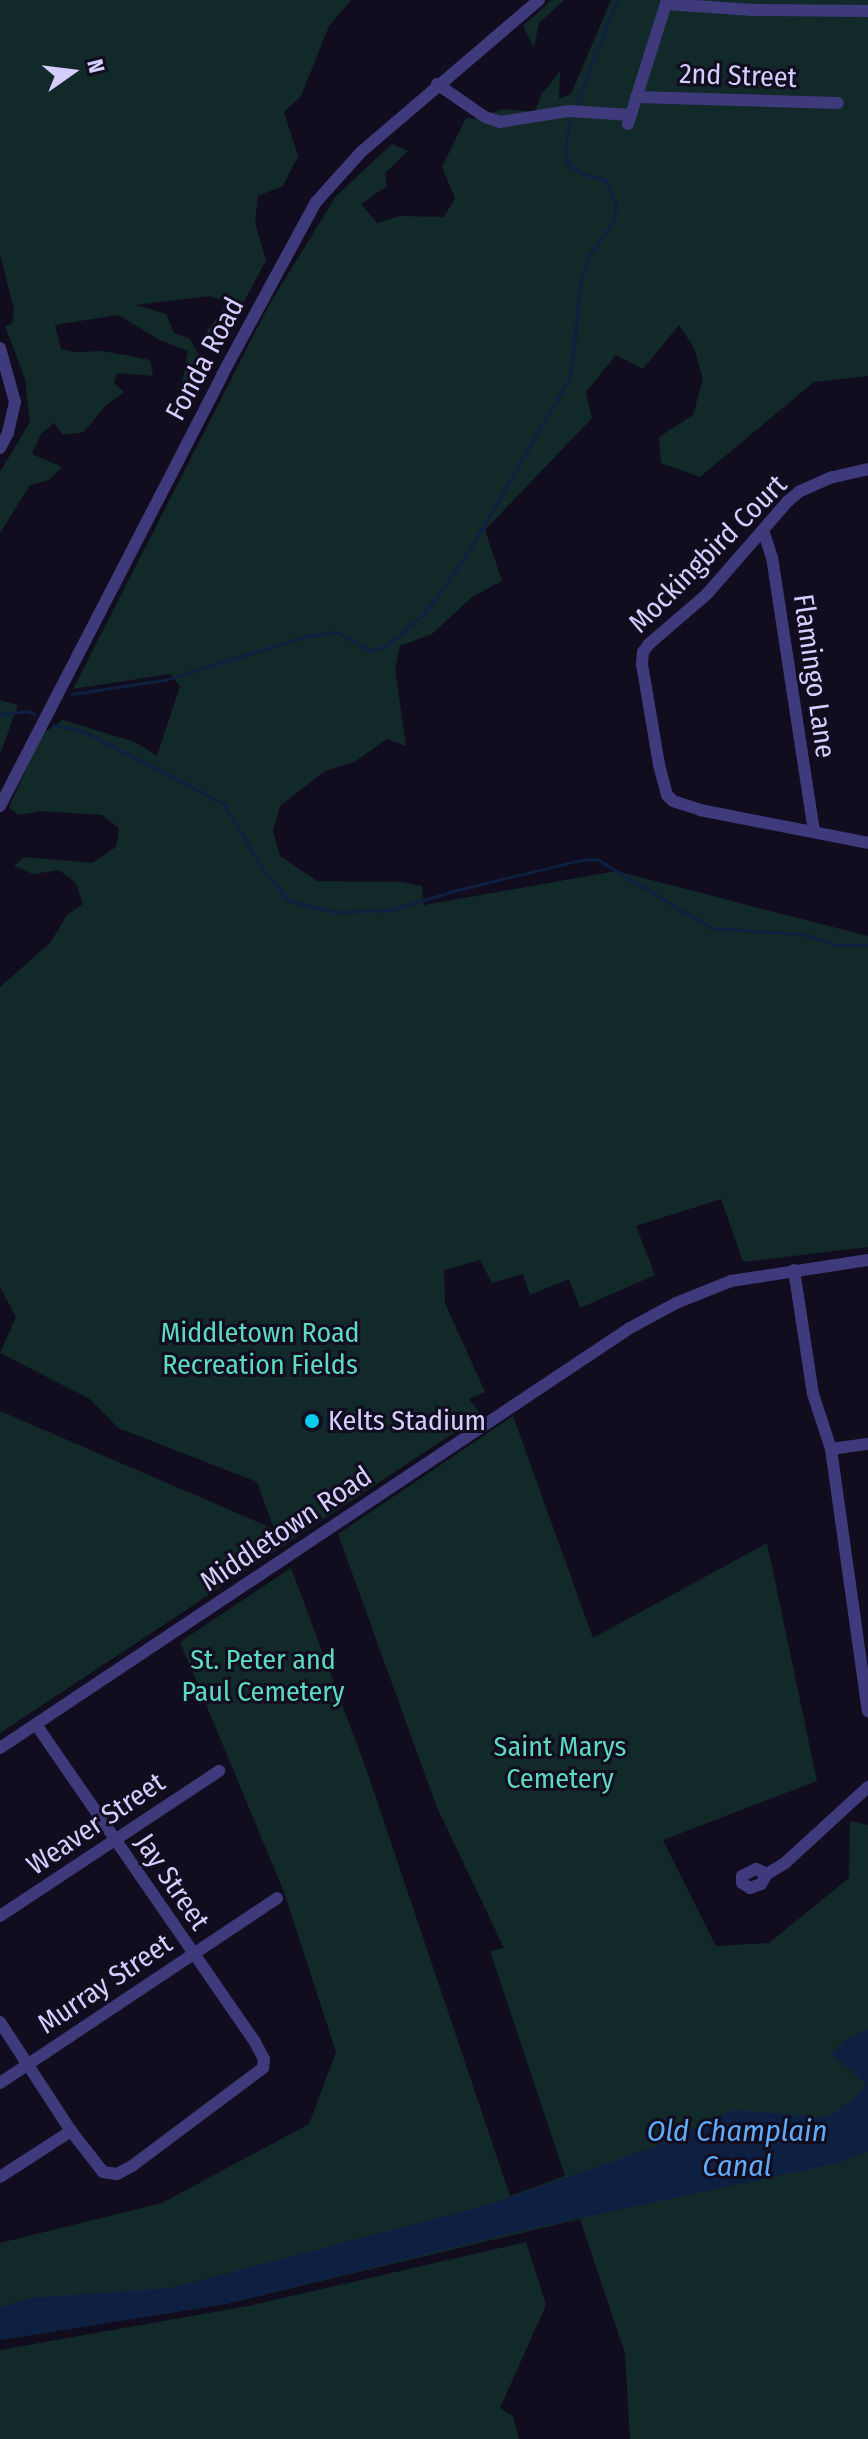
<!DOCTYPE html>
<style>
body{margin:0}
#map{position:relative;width:868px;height:2439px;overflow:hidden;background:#110d1f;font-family:"Fira Sans Condensed",sans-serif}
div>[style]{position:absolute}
.green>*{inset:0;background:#112929}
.water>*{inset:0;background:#0e2042}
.stream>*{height:3px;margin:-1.5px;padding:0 1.5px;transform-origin:1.5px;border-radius:1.5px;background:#0e2042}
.minor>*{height:12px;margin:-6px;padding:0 6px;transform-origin:6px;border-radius:6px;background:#3f3a7c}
.dots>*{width:22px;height:22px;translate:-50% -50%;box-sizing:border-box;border:4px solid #110d1f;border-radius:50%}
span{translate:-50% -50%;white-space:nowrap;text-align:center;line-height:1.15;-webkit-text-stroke:6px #110d1f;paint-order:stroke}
.street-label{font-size:28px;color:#d5cdfd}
.park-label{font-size:28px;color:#5dd9c0}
.poi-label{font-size:28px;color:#d5cdfd}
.left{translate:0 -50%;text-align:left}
.water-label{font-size:30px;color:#60abf9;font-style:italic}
.north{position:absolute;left:32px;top:32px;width:80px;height:80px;-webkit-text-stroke:6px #110d1f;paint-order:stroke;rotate:76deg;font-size:22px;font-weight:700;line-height:32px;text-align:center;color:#d5cdfd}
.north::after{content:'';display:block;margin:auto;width:28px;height:36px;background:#d5cdfd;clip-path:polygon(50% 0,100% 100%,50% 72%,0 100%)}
</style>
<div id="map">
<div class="green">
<div style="clip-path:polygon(0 0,351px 0,329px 26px,301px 96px,284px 112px,298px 156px,283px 186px,258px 196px,255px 223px,266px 260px,215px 356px,199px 343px,227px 303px,210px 296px,136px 305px,166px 314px,174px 333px,190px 339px,207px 371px,197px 394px,187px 394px,181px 387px,188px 351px,160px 340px,118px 315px,55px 325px,61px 349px,74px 352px,104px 351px,150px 360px,153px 376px,117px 373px,114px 383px,124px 392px,105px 406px,84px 432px,63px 435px,54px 423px,41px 434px,32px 454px,62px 467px,49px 480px,30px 485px,0 533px,0 472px,30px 422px,25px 379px,5px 326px,12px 324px,14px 309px,0 255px)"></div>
<div style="clip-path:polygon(552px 0,564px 0,539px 23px,534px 48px,523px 26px)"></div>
<div style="clip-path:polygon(611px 0,868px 0,868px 376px,814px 382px,700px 477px,661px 463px,659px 437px,693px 415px,703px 379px,694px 348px,679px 325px,643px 369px,616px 355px,586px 392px,592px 418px,485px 530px,502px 581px,472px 597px,432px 634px,400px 646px,395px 669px,406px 746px,387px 739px,354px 762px,325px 771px,280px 806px,273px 831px,280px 856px,317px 881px,402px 882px,422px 886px,424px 905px,616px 871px,868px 936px,868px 1247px,743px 1262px,721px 1199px,636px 1226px,655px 1275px,580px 1308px,569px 1279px,530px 1295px,523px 1274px,492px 1283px,480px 1260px,444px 1270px,445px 1303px,485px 1392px,469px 1399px,481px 1415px,0 1733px,0 1411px,274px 1529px,257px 1482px,118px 1428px,90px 1399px,0 1353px,16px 1317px,0 1287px,0 987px,50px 943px,67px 915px,83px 904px,76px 883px,59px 870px,33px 874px,14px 866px,24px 857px,92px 863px,116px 847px,119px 828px,102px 815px,41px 811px,18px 815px,9px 807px,42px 734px,63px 720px,135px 742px,157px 756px,180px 686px,170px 674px,73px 689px,269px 305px,336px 196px,392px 144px,408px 151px,385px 173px,387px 186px,361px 204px,377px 223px,400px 216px,444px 217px,455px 198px,442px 167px,466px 118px,479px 119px,501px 109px,535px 112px,541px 95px,560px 71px,559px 99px,571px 94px)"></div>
<div style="clip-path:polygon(0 700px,18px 705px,0 754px)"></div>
<div style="clip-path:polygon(513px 1416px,593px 1638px,767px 1543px,817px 1781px,663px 1840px,716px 1946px,769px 1943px,849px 1878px,850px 1821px,868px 1825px,868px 2439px,630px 2439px,625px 2353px,580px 2219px,226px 2304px,0 2340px,0 2243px,162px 2203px,309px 2124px,336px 2052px,284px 1892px,180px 1642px,291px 1568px,368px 1774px,510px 2196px,565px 2176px,490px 1951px,504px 1948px,436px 1805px,338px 1534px)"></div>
<div style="clip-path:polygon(526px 2242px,546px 2305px,500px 2408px,513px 2416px,519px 2439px,0 2439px,0 2350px,248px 2306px)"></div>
</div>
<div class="water">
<div style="clip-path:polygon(868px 2029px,868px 2151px,835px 2164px,515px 2232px,226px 2304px,0 2340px,0 2308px,29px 2298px,171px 2288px,491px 2204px,654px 2147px,733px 2110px,826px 2117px,853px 2100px,867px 2084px,831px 2054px,847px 2039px)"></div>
</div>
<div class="stream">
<div style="left:576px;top:105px;width:113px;rotate:-68.7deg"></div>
<div style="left:72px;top:694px;width:93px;rotate:-8.7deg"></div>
<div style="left:164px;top:680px;width:150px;rotate:-17.1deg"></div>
<div style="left:307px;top:636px;width:29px;rotate:-8deg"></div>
<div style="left:336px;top:632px;width:41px;rotate:27.8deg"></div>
<div style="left:372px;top:651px;width:16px;rotate:-22deg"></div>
<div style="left:387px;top:645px;width:48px;rotate:-40deg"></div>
<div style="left:424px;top:614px;width:68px;rotate:-54deg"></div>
<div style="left:464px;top:559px;width:211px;rotate:-59.8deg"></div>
<div style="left:570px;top:377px;width:97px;rotate:-83.5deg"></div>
<div style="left:581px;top:281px;width:28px;rotate:-72deg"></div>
<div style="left:590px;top:254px;width:42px;rotate:-54.8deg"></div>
<div style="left:614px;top:220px;width:17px;rotate:-83deg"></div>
<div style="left:616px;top:203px;width:25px;rotate:-116deg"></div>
<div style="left:605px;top:180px;width:25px;rotate:-164deg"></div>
<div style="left:581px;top:173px;width:15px;rotate:-143deg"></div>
<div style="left:569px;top:164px;width:16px;rotate:-105deg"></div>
<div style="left:565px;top:149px;width:28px;rotate:-80deg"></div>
<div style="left:0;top:714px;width:27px;rotate:-6deg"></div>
<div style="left:27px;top:711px;width:8px;rotate:23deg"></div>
<div style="left:53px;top:725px;width:31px;rotate:11deg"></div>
<div style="left:83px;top:731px;width:159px;rotate:27.4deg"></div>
<div style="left:224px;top:804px;width:80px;rotate:59.3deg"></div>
<div style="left:265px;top:873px;width:37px;rotate:49deg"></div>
<div style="left:289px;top:901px;width:48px;rotate:13.2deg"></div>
<div style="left:336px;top:912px;width:55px;rotate:-2.1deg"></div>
<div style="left:391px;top:910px;width:69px;rotate:-16.9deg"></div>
<div style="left:457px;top:890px;width:128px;rotate:-13.6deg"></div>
<div style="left:581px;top:860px;width:16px;rotate:-4deg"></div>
<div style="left:597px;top:859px;width:133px;rotate:31.2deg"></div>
<div style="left:711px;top:928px;width:91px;rotate:3.8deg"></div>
<div style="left:802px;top:934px;width:37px;rotate:17deg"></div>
<div style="left:837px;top:945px;width:31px"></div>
</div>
<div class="minor">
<div style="left:666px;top:4px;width:87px;rotate:3.9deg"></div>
<div style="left:753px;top:10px;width:115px;rotate:0.5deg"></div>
<div style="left:437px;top:84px;width:58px;rotate:34.5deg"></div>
<div style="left:485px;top:117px;width:16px;rotate:18deg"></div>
<div style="left:500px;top:122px;width:70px;rotate:-9.1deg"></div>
<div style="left:569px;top:111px;width:62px;rotate:3.7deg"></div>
<div style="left:636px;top:97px;width:202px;rotate:1.7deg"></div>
<div style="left:628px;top:124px;width:130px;rotate:-72.5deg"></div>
<div style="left:0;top:348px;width:56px;rotate:74.5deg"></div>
<div style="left:15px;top:402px;width:32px;rotate:103deg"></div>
<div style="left:8px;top:433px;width:17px;rotate:118deg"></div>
<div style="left:868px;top:469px;width:37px;rotate:167deg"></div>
<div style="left:832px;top:477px;width:35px;rotate:156deg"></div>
<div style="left:800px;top:491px;width:16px;rotate:140deg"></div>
<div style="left:788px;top:501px;width:123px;rotate:131.1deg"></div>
<div style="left:707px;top:594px;width:77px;rotate:139.2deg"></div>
<div style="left:649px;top:644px;width:10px;rotate:127deg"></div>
<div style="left:643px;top:652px;width:12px;rotate:95deg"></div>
<div style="left:642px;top:664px;width:102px;rotate:80.4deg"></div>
<div style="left:659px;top:765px;width:31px;rotate:75deg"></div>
<div style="left:667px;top:795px;width:8px;rotate:45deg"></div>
<div style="left:673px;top:801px;width:28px;rotate:18deg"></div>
<div style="left:700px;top:810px;width:171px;rotate:11.1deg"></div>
<div style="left:763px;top:530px;width:28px;rotate:72deg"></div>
<div style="left:772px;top:557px;width:277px;rotate:81.3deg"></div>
<div style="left:0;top:806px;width:485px;rotate:-62.7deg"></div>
<div style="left:222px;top:375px;width:197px;rotate:-61.5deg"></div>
<div style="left:316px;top:202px;width:67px;rotate:-48deg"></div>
<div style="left:361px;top:152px;width:234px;rotate:-40.5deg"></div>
<div style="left:794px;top:1270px;width:125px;rotate:81.3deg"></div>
<div style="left:813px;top:1394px;width:58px;rotate:71.9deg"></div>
<div style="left:831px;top:1449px;width:265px;rotate:82deg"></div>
<div style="left:831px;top:1449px;width:37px;rotate:-8deg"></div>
<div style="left:0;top:1748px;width:757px;rotate:-33.69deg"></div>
<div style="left:630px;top:1328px;width:52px;rotate:-28.5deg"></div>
<div style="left:676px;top:1303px;width:59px;rotate:-21.8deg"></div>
<div style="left:731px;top:1281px;width:139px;rotate:-8.7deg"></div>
<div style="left:756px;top:1869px;width:12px;rotate:24deg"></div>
<div style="left:767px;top:1874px;width:12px;rotate:121deg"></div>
<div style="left:761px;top:1884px;width:12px;rotate:160deg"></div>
<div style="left:750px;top:1888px;width:9px;rotate:-148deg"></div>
<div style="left:742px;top:1883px;width:7px;rotate:-90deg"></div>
<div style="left:742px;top:1876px;width:16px;rotate:-27deg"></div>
<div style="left:767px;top:1874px;width:21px;rotate:-31deg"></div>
<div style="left:785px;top:1863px;width:113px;rotate:-42.5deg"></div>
<div style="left:0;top:1916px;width:263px;rotate:-33.5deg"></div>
<div style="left:0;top:2022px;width:130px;rotate:56.9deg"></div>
<div style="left:71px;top:2131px;width:52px;rotate:52deg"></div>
<div style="left:103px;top:2172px;width:14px;rotate:8deg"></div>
<div style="left:117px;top:2174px;width:17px;rotate:-28deg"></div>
<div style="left:132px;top:2166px;width:164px;rotate:-36.8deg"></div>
<div style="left:263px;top:2068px;width:9px;rotate:-84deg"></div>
<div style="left:264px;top:2059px;width:19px;rotate:-118deg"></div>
<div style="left:255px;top:2042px;width:385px;rotate:-124.6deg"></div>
<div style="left:0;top:2083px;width:333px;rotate:-33.7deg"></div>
<div style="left:0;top:2177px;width:85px;rotate:-32.9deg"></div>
</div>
<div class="dots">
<div style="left:312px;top:1421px;background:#09cced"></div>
</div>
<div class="street-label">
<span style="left:738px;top:76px;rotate:2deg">2nd Street</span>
<span style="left:205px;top:359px;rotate:-62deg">Fonda Road</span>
<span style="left:708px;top:554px;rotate:-45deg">Mockingbird Court</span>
<span style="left:814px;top:676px;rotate:82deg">Flamingo Lane</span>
<span style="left:286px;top:1529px;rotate:-34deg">Middletown Road</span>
<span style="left:96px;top:1824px;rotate:-34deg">Weaver Street</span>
<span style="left:172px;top:1882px;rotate:56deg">Jay Street</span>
<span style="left:105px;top:1984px;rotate:-34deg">Murray Street</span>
</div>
<div class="park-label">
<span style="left:260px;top:1349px">Middletown Road<br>Recreation Fields</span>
<span style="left:263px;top:1676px">St. Peter and<br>Paul Cemetery</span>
<span style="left:560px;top:1763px">Saint Marys<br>Cemetery</span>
</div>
<div class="poi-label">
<span class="left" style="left:328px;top:1421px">Kelts Stadium</span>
</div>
<div class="water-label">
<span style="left:737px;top:2148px">Old Champlain<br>Canal</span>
</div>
<div class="north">N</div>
</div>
